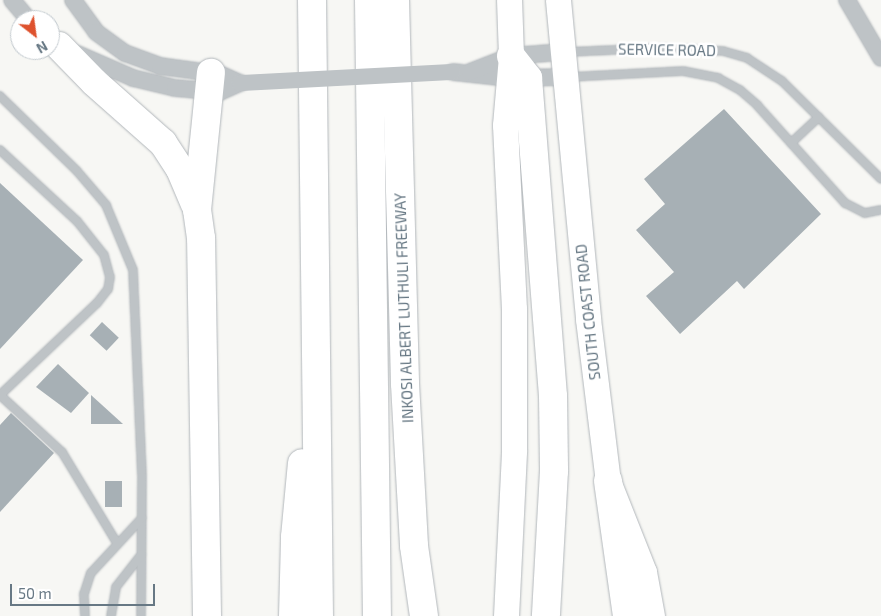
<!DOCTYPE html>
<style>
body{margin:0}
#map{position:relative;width:881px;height:616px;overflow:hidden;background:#f7f7f4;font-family:"Exo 2",sans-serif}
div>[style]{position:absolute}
.building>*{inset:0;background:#a7b0b5;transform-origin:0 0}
.roads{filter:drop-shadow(0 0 1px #b2b7bb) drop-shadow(0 0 1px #b2b7bb)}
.service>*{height:8px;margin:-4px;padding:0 4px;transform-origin:4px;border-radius:4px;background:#bec3c6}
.minor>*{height:16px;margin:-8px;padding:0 8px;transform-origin:8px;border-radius:8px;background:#bec3c6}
.primary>*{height:25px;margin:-12.5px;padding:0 12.5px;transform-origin:12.5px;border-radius:12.5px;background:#fff}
.motorway>*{height:28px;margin:-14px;padding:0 14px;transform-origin:14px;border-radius:14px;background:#fff}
.minor-bridge>*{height:16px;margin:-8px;padding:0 8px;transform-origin:8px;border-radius:8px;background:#bec3c6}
span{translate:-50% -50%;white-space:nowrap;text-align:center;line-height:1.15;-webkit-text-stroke:5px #fff;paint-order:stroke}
.street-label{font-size:15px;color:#677884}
.north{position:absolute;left:10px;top:10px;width:50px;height:50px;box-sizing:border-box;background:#fff;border:1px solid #c2c9ce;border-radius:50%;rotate:150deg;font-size:14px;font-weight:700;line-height:20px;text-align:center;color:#677884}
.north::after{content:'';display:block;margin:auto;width:18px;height:22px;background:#de522e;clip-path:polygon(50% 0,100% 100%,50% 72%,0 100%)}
.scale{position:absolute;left:10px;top:584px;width:145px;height:22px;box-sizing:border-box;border:2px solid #677884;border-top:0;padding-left:6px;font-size:15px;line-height:18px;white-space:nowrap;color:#677884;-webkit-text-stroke:4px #fff;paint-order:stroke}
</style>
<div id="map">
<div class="building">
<div style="clip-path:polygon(724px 109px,821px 214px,744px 289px,737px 281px,680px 334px,646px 296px,674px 272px,636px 230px,665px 204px,644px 179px)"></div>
<div style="clip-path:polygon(0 183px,83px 260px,0 349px)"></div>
<div style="left:102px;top:322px;width:23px;height:18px;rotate:43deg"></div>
<div style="clip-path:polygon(58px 364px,89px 393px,71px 413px,36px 387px)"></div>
<div style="clip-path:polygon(91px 395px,123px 424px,91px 424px)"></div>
<div style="clip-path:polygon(11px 413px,54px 453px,0 512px,0 425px)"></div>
<div style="left:105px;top:481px;width:17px;height:26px"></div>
</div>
<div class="roads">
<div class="service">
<div style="left:567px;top:52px;width:91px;rotate:-2.5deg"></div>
<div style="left:658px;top:48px;width:65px;rotate:2.6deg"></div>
<div style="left:723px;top:51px;width:25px;rotate:16deg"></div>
<div style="left:747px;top:58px;width:42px;rotate:33.3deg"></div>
<div style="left:782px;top:81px;width:139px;rotate:44.7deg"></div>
<div style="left:569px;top:77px;width:114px;rotate:-3deg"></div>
<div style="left:683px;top:71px;width:36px;rotate:11deg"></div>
<div style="left:718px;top:78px;width:25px;rotate:29deg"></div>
<div style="left:740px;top:90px;width:23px;rotate:41deg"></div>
<div style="left:757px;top:105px;width:132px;rotate:48.1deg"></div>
<div style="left:845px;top:203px;width:22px;rotate:27deg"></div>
<div style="left:865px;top:213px;width:16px;rotate:-11deg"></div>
<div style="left:0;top:96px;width:107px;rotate:44.2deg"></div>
<div style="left:77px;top:171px;width:45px;rotate:49.5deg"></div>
<div style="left:106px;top:205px;width:70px;rotate:67.4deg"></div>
<div style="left:133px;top:270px;width:207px;rotate:87.5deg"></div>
<div style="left:142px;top:477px;width:139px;rotate:90.4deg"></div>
<div style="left:791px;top:143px;width:38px;rotate:-43deg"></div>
<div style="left:0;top:150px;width:105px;rotate:42.7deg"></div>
<div style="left:77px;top:221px;width:43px;rotate:51.5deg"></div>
<div style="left:104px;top:255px;width:23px;rotate:75deg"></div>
<div style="left:110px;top:277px;width:12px;rotate:99deg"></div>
<div style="left:108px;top:289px;width:18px;rotate:128deg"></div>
<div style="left:97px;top:303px;width:134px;rotate:136.5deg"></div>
<div style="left:1px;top:396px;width:83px;rotate:42.6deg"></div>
<div style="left:62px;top:452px;width:106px;rotate:58.9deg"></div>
<div style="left:85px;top:616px;width:22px;rotate:-93deg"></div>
<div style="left:84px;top:594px;width:22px;rotate:-72deg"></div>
<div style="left:91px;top:573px;width:75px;rotate:-47.2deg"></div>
<div style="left:111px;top:616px;width:29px;rotate:-80deg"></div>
<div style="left:116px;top:587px;width:41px;rotate:-52deg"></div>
</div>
<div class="minor">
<div style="left:12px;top:0;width:26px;rotate:50deg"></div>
<div style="left:73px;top:0;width:39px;rotate:54deg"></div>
<div style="left:96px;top:32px;width:36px;rotate:36deg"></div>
<div style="left:125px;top:53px;width:37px;rotate:20deg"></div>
<div style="left:160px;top:66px;width:61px;rotate:7.6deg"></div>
<div style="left:220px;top:74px;width:22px;rotate:24deg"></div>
<div style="left:847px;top:0;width:67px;rotate:59.6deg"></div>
<div style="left:71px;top:51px;width:68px;rotate:23.5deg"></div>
<div style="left:133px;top:78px;width:43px;rotate:13.4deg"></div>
<div style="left:175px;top:88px;width:45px;rotate:5.1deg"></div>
<div style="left:220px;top:92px;width:22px;rotate:-24deg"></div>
<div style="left:453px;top:72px;width:55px;rotate:6.2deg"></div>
<div style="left:508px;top:78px;width:56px;rotate:-1deg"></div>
<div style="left:470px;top:72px;width:44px;rotate:-21.3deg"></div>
<div style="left:511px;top:56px;width:51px;rotate:-4.5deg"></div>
</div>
<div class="primary">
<div style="left:558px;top:0;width:320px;rotate:84.6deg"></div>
<div style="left:588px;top:319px;width:163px;rotate:83deg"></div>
<div style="left:608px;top:481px;width:98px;rotate:68.4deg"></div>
<div style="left:644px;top:572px;width:45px;rotate:79.7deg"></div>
<div style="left:506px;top:616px;width:166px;rotate:-87.2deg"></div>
<div style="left:514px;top:450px;width:141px;rotate:-90deg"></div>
<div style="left:514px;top:309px;width:184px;rotate:-92.8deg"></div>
<div style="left:505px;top:125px;width:69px;rotate:-85deg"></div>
<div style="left:511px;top:56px;width:56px;rotate:-92deg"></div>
</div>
<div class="motorway">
<div style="left:312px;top:0;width:616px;rotate:89.35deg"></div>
<div style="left:369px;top:0;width:616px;rotate:89.26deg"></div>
<div style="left:395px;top:0;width:384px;rotate:88.5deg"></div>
<div style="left:405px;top:384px;width:162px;rotate:86.8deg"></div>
<div style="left:414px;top:546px;width:71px;rotate:81.9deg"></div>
<div style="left:59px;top:46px;width:50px;rotate:45.8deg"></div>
<div style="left:94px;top:82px;width:92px;rotate:41.5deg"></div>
<div style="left:163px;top:143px;width:31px;rotate:57deg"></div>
<div style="left:180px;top:169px;width:38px;rotate:67deg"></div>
<div style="left:511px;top:56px;width:28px;rotate:52deg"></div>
<div style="left:528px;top:78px;width:319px;rotate:85.5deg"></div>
<div style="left:553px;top:396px;width:75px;rotate:89.2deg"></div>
<div style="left:554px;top:471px;width:145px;rotate:93.2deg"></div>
<div style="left:608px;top:481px;width:136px;rotate:82deg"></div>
<div style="left:207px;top:616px;width:378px;rotate:-90.9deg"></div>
<div style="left:201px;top:238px;width:28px;rotate:-98deg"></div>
<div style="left:197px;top:210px;width:138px;rotate:-84.2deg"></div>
<div style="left:293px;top:616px;width:79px;rotate:-88.5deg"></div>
<div style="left:295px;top:537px;width:74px;rotate:-84.6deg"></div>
</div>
</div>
<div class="minor-bridge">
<div style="left:240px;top:83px;width:213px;rotate:-3deg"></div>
</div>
<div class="street-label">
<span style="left:667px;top:50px;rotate:1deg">SERVICE ROAD</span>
<span style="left:404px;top:308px;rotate:-92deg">INKOSI ALBERT LUTHULI FREEWAY</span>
<span style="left:588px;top:312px;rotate:-96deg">SOUTH COAST ROAD</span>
</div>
<div class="north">N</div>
<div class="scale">50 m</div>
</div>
